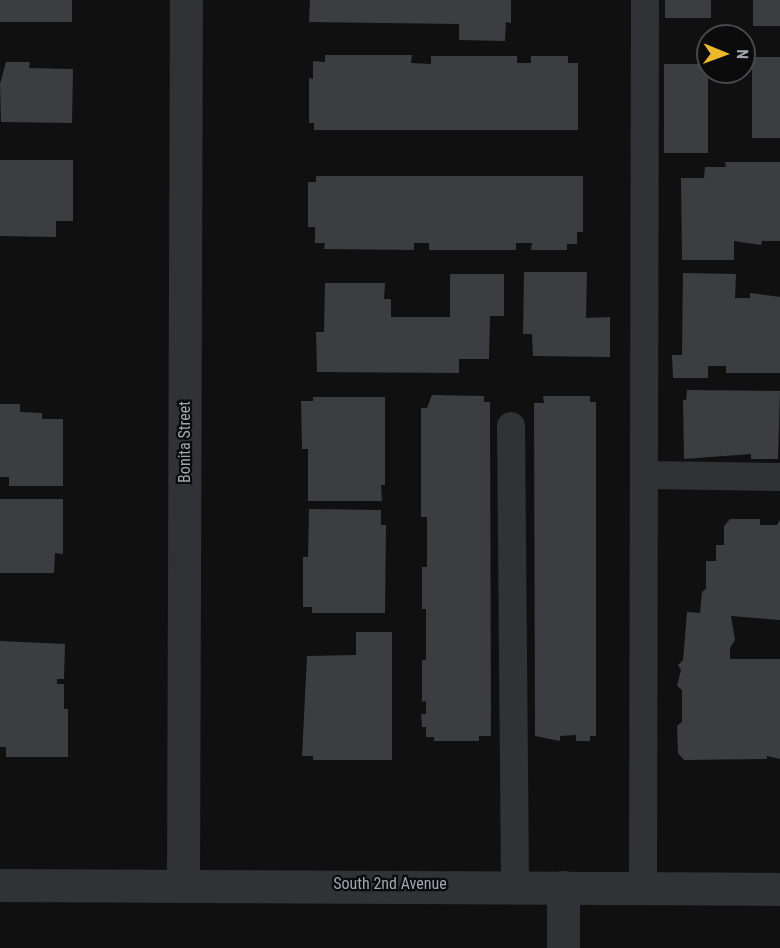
<!DOCTYPE html>
<style>
body{margin:0}
#map{position:relative;width:780px;height:948px;overflow:hidden;background:#101011;font-family:"Roboto Condensed",sans-serif}
div>[style]{position:absolute}
.building>*{inset:0;background:#3c3d41;transform-origin:0 0}
.service>*{height:28px;margin:-14px;padding:0 14px;transform-origin:14px;border-radius:14px;background:#313236}
.minor>*{height:33px;margin:-16.5px;padding:0 16.5px;transform-origin:16.5px;border-radius:16.5px;background:#313236}
.tertiary>*{height:33px;margin:-16.5px;padding:0 16.5px;transform-origin:16.5px;border-radius:16.5px;background:#313236}
span{translate:-50% -50%;white-space:nowrap;text-align:center;line-height:1.15;-webkit-text-stroke:4.5px #0b0b0c;paint-order:stroke}
.street-label{font-size:16px;color:#a2a5b2}
.north{position:absolute;left:696px;top:24px;width:60px;height:60px;box-sizing:border-box;background:#0b0b0c;border:2px solid #47494e;border-radius:50%;rotate:91deg;font-size:16px;font-weight:700;line-height:24px;text-align:center;color:#a2a5b2}
.north::after{content:'';display:block;margin:auto;width:21px;height:27px;background:#edb92c;clip-path:polygon(50% 0,100% 100%,50% 72%,0 100%)}
</style>
<div id="map">
<div class="building">
<div style="left:0;top:0;width:72px;height:22px"></div>
<div style="clip-path:polygon(310px 0,511px 0,511px 23px,506px 22px,505px 41px,459px 40px,459px 24px,309px 22px)"></div>
<div style="left:665px;top:0;width:46px;height:18px"></div>
<div style="left:753px;top:0;width:27px;height:26px"></div>
<div style="clip-path:polygon(325px 55px,412px 55px,411px 63px,431px 64px,431px 56px,517px 56px,517px 63px,531px 63px,531px 56px,568px 56px,568px 63px,578px 63px,578px 130px,314px 130px,314px 123px,309px 123px,309px 78px,313px 79px,313px 61px,325px 62px)"></div>
<div style="left:752px;top:57px;width:28px;height:81px"></div>
<div style="clip-path:polygon(6px 62px,30px 62px,29px 68px,73px 69px,72px 123px,1px 122px,0 84px)"></div>
<div style="left:664px;top:64px;width:44px;height:89px"></div>
<div style="clip-path:polygon(0 160px,73px 160px,73px 221px,56px 221px,56px 237px,0 236px)"></div>
<div style="clip-path:polygon(725px 162px,780px 162px,780px 241px,762px 241px,761px 245px,734px 241px,734px 260px,682px 260px,681px 178px,704px 178px,705px 167px,726px 167px)"></div>
<div style="clip-path:polygon(316px 176px,583px 176px,583px 232px,577px 232px,577px 244px,567px 244px,567px 250px,531px 250px,532px 243px,516px 243px,516px 250px,429px 250px,429px 243px,414px 243px,414px 250px,324px 249px,325px 243px,315px 243px,315px 227px,308px 227px,308px 182px,316px 182px)"></div>
<div style="clip-path:polygon(524px 272px,587px 272px,586px 318px,610px 317px,610px 357px,533px 356px,532px 334px,523px 334px)"></div>
<div style="clip-path:polygon(683px 273px,736px 274px,735px 298px,750px 298px,750px 293px,780px 297px,780px 373px,726px 373px,726px 366px,708px 366px,708px 378px,673px 378px,672px 355px,682px 355px)"></div>
<div style="clip-path:polygon(450px 274px,504px 274px,504px 316px,490px 316px,489px 359px,459px 359px,459px 373px,317px 372px,316px 332px,324px 332px,325px 283px,385px 283px,384px 299px,391px 299px,391px 317px,450px 317px)"></div>
<div style="clip-path:polygon(687px 390px,780px 391px,778px 459px,751px 459px,751px 454px,684px 459px,683px 400px,686px 400px)"></div>
<div style="clip-path:polygon(432px 395px,484px 396px,484px 402px,490px 402px,491px 736px,479px 736px,479px 741px,434px 741px,434px 737px,426px 737px,426px 727px,422px 727px,421px 714px,426px 714px,426px 701px,422px 702px,422px 660px,426px 660px,426px 609px,422px 609px,422px 567px,427px 567px,427px 517px,421px 517px,421px 408px,427px 408px)"></div>
<div style="clip-path:polygon(543px 396px,590px 396px,590px 402px,596px 402px,596px 736px,590px 736px,590px 741px,576px 741px,576px 735px,560px 736px,560px 741px,535px 736px,534px 403px,544px 403px)"></div>
<div style="clip-path:polygon(313px 397px,385px 397px,385px 485px,381px 485px,382px 501px,308px 501px,308px 449px,302px 449px,301px 401px,313px 401px)"></div>
<div style="clip-path:polygon(0 404px,20px 404px,20px 412px,42px 413px,42px 419px,63px 419px,63px 486px,9px 486px,9px 477px,0 477px)"></div>
<div style="clip-path:polygon(0 499px,63px 499px,63px 554px,55px 553px,54px 573px,0 573px)"></div>
<div style="clip-path:polygon(309px 509px,381px 510px,381px 525px,386px 525px,385px 613px,312px 613px,312px 607px,303px 607px,303px 557px,308px 557px)"></div>
<div style="clip-path:polygon(730px 519px,760px 519px,760px 525px,777px 525px,780px 520px,780px 620px,731px 616px,735px 640px,730px 648px,730px 659px,780px 659px,780px 759px,767px 756px,767px 759px,684px 760px,678px 753px,677px 726px,682px 722px,682px 690px,677px 686px,681px 670px,678px 665px,683px 660px,687px 612px,700px 613px,702px 592px,706px 589px,706px 561px,716px 561px,716px 545px,724px 545px,724px 526px)"></div>
<div style="clip-path:polygon(356px 632px,392px 632px,392px 760px,313px 760px,313px 756px,302px 756px,307px 656px,356px 655px)"></div>
<div style="clip-path:polygon(0 641px,65px 644px,64px 679px,57px 679px,57px 684px,64px 684px,64px 709px,68px 709px,68px 757px,6px 757px,6px 747px,0 747px)"></div>
</div>
<div class="service">
<div style="left:511px;top:426px;width:459px;rotate:89.5deg"></div>
<div style="left:646px;top:475px;width:134px;rotate:0.9deg"></div>
<div style="left:643px;top:887px;width:887px;rotate:-89.87deg"></div>
</div>
<div class="minor">
<div style="left:183px;top:884px;width:884px;rotate:-89.81deg"></div>
<div style="left:563px;top:948px;width:61px;rotate:-90deg"></div>
</div>
<div class="tertiary">
<div style="left:0;top:885px;width:780px;rotate:0.29deg"></div>
</div>
<div class="street-label">
<span style="left:185px;top:442px;rotate:-90deg">Bonita Street</span>
<span style="left:390px;top:884px">South 2nd Avenue</span>
</div>
<div class="north">N</div>
</div>
